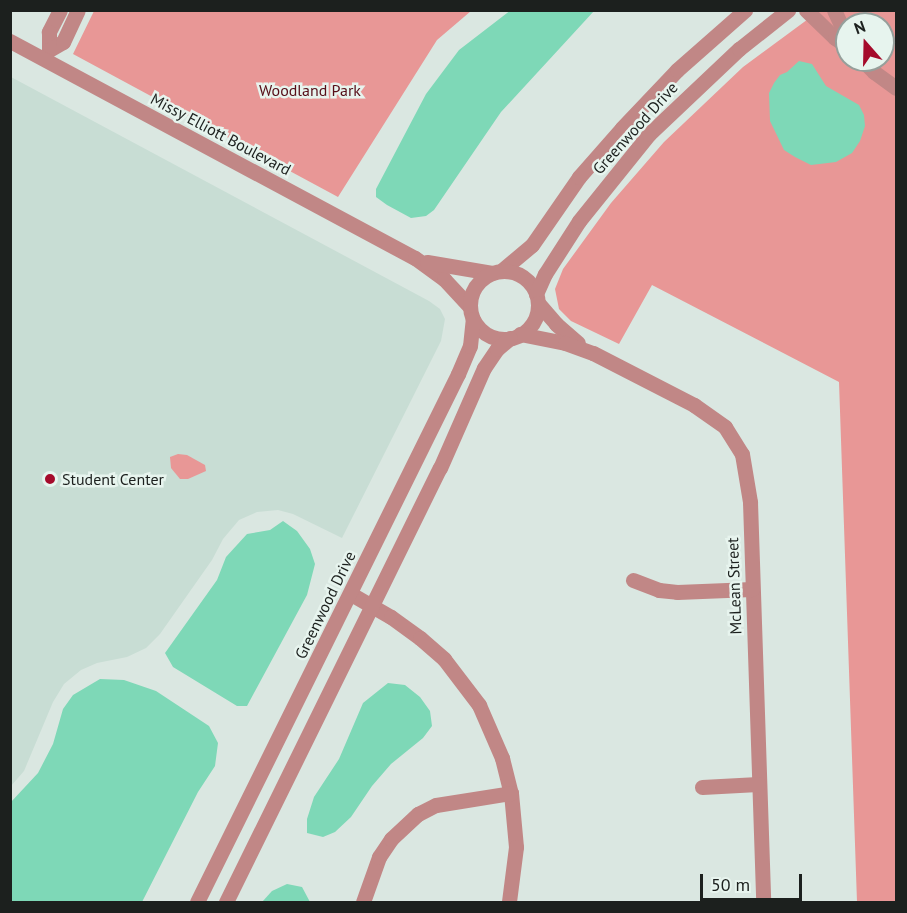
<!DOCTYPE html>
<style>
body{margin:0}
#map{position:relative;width:907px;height:913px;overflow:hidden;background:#dae7e1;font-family:"PT Sans",sans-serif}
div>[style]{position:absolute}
.built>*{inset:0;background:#c8ddd4}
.green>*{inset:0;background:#e89796}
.water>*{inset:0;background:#7ed8b7}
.minor>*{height:15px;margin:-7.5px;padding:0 7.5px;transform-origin:7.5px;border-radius:7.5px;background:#c18786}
.minor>.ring{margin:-7.5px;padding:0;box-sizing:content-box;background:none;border:15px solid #c18786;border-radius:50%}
.dots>*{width:16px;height:16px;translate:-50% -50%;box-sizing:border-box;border:3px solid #e7f4ee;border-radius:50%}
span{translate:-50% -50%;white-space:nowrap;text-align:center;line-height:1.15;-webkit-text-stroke:5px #e7f4ee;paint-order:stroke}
.park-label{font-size:16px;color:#560d17}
.street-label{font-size:16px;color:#1c201e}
.poi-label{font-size:16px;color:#1c201e}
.left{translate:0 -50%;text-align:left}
.frame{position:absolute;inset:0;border:12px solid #1c201e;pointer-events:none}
.north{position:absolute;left:835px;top:12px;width:60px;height:60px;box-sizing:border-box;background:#e7f4ee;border:2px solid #969f9b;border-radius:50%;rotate:340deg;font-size:16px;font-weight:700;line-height:24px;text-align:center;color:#1c201e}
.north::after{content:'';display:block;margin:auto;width:21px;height:27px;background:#a50a2b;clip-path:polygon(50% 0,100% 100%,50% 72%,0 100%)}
.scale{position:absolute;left:700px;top:874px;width:102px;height:27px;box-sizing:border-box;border:3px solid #1c201e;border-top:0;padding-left:8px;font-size:18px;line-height:21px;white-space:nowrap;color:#1c201e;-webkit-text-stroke:4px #e7f4ee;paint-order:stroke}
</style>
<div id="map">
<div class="built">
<div style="clip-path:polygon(11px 77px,429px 301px,440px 309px,445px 319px,441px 341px,342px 538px,293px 514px,278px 510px,257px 512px,239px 520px,223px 539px,212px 560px,160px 634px,146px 648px,127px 657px,97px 663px,81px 670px,64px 684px,53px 702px,24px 771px,11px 786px)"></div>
</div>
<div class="green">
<div style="clip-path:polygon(94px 11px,94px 10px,471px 11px,437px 40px,338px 197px,73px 54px)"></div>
<div style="clip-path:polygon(evenodd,819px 11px,896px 11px,896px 902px,857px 902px,839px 382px,652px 285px,619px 344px,571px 321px,559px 309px,555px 289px,563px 269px,611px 203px,664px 142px,743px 67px,819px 11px,847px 24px,883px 24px,883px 60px,847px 60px,847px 24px)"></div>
<div style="clip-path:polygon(178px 454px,187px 455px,205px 465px,206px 471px,188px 479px,180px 479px,171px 468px,170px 457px)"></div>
</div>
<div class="water">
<div style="clip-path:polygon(511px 10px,594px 11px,501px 112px,434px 210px,426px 216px,411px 218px,387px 205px,376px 197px,376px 189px,426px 94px,459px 50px)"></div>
<div style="clip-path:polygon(799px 61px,812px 64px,826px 86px,859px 105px,864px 115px,865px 126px,860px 141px,852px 153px,836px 162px,811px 165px,795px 157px,784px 150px,770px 121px,769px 93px,774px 83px,780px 75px,787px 72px)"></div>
<div style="clip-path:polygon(283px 521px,297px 531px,310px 549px,315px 564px,307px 595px,247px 706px,237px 706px,173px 667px,165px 653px,217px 580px,226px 557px,247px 534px,270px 530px)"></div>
<div style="clip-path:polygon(100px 679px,124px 680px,156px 691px,209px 726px,218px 743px,215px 766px,198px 792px,142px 902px,11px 902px,11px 802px,38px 773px,53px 744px,63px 709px,73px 695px)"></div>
<div style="clip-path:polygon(388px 683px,405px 685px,420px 697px,430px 711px,432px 726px,423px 738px,391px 764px,372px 786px,351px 817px,335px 832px,323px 837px,307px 833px,307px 819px,314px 797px,339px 759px,363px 703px)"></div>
<div style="clip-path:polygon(287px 884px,302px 887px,310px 902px,262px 902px,272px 891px)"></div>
</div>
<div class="minor">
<div style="left:60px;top:10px;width:25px;rotate:117deg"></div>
<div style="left:49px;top:32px;width:18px;rotate:90deg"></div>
<div style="left:49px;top:50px;width:16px;rotate:-30deg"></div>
<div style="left:63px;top:42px;width:35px;rotate:-65deg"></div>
<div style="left:806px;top:10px;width:40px;rotate:44deg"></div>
<div style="left:835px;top:38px;width:14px;rotate:34deg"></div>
<div style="left:834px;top:10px;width:31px;rotate:65deg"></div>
<div style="left:10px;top:41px;width:459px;rotate:28.2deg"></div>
<div style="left:415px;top:258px;width:36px;rotate:36deg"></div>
<div style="left:444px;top:279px;width:38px;rotate:47deg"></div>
<div style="left:862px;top:60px;width:17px;rotate:45deg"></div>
<div style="left:874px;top:72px;width:27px;rotate:36deg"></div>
<div style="left:427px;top:262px;width:66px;rotate:9.6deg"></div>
<div style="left:501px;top:271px;width:40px;rotate:-40deg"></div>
<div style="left:532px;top:245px;width:83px;rotate:-55.3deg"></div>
<div style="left:579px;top:177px;width:65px;rotate:-48.7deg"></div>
<div style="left:622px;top:128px;width:80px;rotate:-46.5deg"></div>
<div style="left:677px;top:70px;width:91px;rotate:-41.4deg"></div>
<div class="ring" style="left:470px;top:271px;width:53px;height:53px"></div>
<div style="left:536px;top:294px;width:22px;rotate:-66deg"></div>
<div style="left:545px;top:274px;width:63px;rotate:-57.3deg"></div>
<div style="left:579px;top:221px;width:112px;rotate:-51.2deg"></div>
<div style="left:649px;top:134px;width:124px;rotate:-43.4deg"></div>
<div style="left:739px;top:49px;width:63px;rotate:-38.5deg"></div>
<div style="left:538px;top:303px;width:28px;rotate:49deg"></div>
<div style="left:556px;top:324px;width:29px;rotate:41deg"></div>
<div style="left:520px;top:334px;width:46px;rotate:11.3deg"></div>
<div style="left:565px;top:343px;width:30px;rotate:20deg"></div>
<div style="left:593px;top:353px;width:114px;rotate:27.2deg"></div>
<div style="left:694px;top:405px;width:38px;rotate:35deg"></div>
<div style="left:725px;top:427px;width:32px;rotate:58deg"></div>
<div style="left:742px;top:454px;width:49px;rotate:80.5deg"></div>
<div style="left:750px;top:502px;width:400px;rotate:88.1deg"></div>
<div style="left:633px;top:580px;width:28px;rotate:21deg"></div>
<div style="left:659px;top:590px;width:18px;rotate:6deg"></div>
<div style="left:677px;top:592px;width:75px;rotate:-2.3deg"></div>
<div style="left:351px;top:594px;width:46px;rotate:29.9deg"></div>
<div style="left:391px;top:617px;width:36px;rotate:36deg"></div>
<div style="left:420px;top:638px;width:32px;rotate:41deg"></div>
<div style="left:444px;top:659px;width:58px;rotate:52.7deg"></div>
<div style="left:479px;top:705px;width:58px;rotate:66.5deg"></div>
<div style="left:502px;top:758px;width:36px;rotate:76deg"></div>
<div style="left:511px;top:793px;width:54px;rotate:84.7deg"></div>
<div style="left:516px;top:847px;width:55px;rotate:97.3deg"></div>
<div style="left:702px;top:787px;width:56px;rotate:-3.1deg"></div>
<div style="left:197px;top:902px;width:589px;rotate:-63.7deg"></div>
<div style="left:458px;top:374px;width:30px;rotate:-67deg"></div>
<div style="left:470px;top:346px;width:27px;rotate:-84deg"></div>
<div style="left:226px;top:902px;width:484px;rotate:-63.8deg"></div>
<div style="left:440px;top:468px;width:109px;rotate:-66.3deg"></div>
<div style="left:484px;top:368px;width:23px;rotate:-56deg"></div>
<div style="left:497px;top:349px;width:17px;rotate:-40deg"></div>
<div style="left:363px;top:902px;width:48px;rotate:-70.4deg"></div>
<div style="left:379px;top:857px;width:22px;rotate:-56deg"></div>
<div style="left:391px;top:839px;width:37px;rotate:-43deg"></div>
<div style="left:418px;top:814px;width:20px;rotate:-27deg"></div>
<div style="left:436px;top:805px;width:76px;rotate:-9.1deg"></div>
</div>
<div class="dots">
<div style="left:50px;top:479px;background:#a50a2b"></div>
</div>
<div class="park-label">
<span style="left:310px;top:90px">Woodland Park</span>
</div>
<div class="street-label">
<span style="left:635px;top:128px;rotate:-48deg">Greenwood Drive</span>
<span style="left:221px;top:134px;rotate:28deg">Missy Elliott Boulevard</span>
<span style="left:734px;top:586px;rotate:-92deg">McLean Street</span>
<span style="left:325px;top:605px;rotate:-64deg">Greenwood Drive</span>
</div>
<div class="poi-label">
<span class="left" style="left:62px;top:479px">Student Center</span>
</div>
<div class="frame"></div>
<div class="north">N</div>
<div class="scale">50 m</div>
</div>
